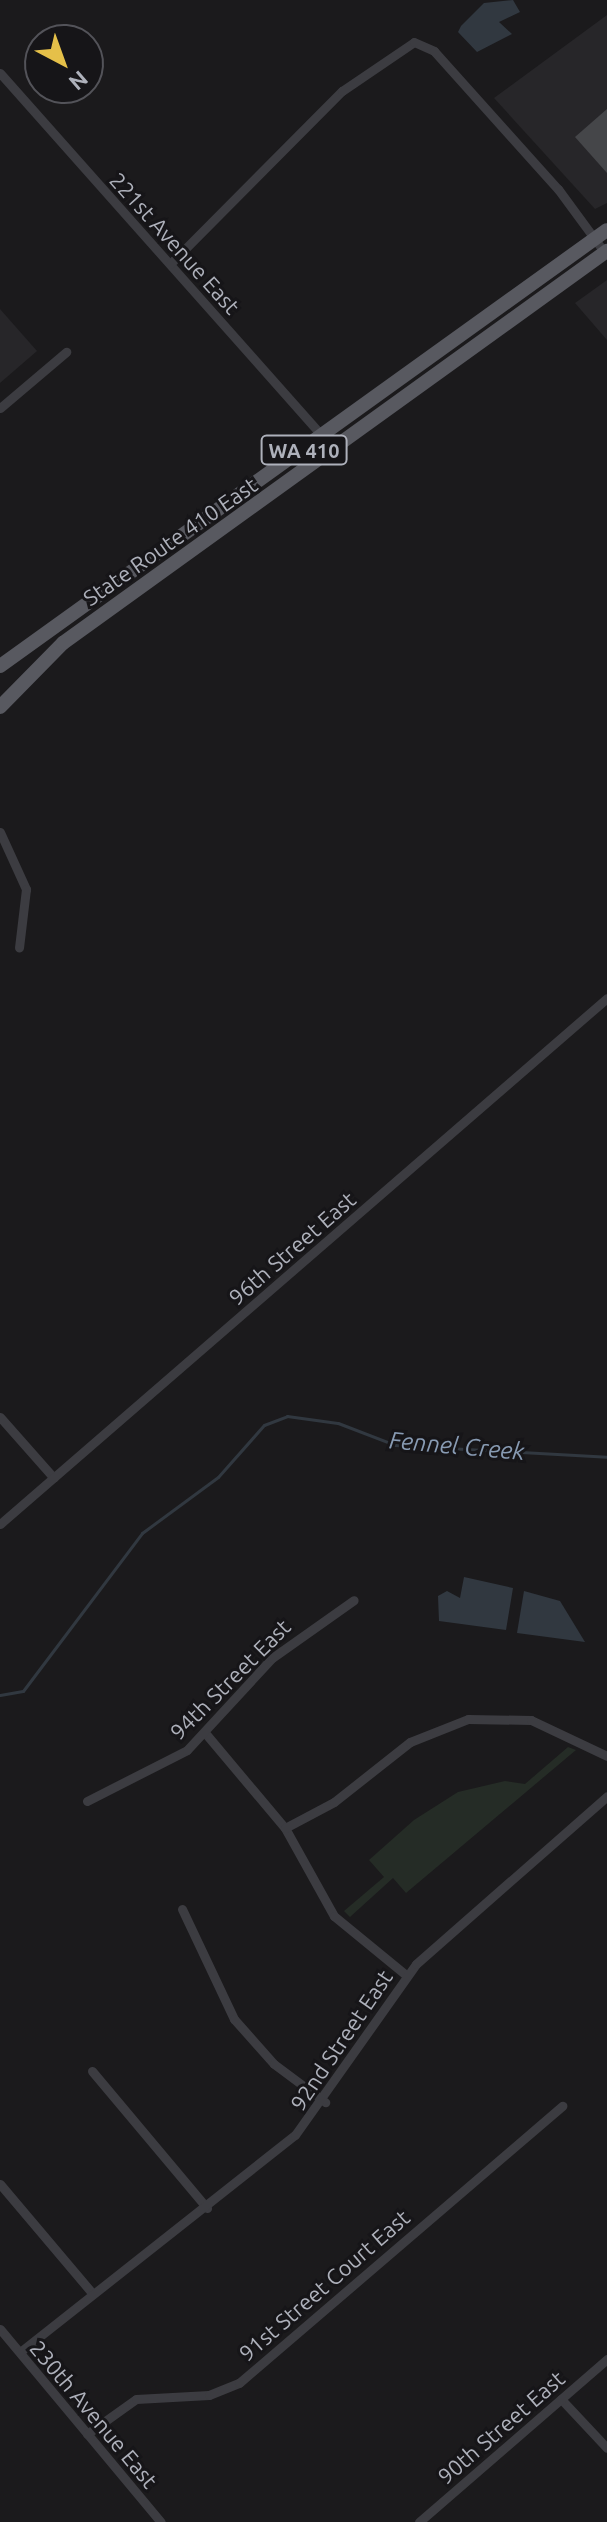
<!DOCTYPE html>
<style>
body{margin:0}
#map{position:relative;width:607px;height:2522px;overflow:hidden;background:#1b1a1c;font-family:Ubuntu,sans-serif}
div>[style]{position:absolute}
.built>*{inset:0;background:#272629}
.green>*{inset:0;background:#252c26}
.water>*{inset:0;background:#313840}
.stream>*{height:3px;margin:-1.5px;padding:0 1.5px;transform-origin:1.5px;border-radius:1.5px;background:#313840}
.building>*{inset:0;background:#454649}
.minor>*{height:9px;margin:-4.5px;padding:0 4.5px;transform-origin:4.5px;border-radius:4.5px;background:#3c3c41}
.primary>*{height:14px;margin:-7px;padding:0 7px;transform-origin:7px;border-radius:7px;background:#585960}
span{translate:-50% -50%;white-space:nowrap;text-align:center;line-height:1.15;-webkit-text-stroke:6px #161518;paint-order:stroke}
.shield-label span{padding:2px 6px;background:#161518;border:2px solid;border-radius:6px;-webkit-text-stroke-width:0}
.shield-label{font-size:20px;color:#aeb1bb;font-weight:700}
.street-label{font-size:22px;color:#aeb1bb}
.water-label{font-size:24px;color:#889bb3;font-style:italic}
.north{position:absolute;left:24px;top:24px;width:80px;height:80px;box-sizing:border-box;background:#161518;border:2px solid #535359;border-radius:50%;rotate:139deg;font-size:22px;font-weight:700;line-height:32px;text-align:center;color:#aeb1bb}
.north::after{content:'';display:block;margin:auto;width:28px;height:36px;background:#e5c049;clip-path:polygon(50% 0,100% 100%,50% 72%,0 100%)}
</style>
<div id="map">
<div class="built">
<div style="clip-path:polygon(607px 15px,607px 203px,595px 209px,494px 98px)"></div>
<div style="clip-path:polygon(607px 280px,607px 340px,575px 303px)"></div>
<div style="clip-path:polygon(0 309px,37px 351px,0 383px)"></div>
</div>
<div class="green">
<div style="clip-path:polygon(568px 1747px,576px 1750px,406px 1893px,393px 1878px,350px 1917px,344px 1911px,384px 1877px,369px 1860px,414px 1820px,458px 1792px,505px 1781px,525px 1784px)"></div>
</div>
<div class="water">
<div style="clip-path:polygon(513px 0,520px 12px,499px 22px,512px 34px,477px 52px,458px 32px,461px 26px,484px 3px)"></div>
<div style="clip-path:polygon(464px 1577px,513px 1588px,506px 1630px,439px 1621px,438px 1596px,447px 1591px,460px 1598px)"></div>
<div style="clip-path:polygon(524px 1591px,560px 1601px,585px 1642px,517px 1633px)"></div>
</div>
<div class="stream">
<div style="left:0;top:1695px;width:23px;rotate:-10deg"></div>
<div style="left:23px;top:1691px;width:198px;rotate:-53deg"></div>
<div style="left:142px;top:1533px;width:94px;rotate:-36.4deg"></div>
<div style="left:218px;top:1477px;width:69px;rotate:-48.5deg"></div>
<div style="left:264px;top:1425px;width:25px;rotate:-21deg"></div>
<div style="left:287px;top:1416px;width:51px;rotate:7.8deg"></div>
<div style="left:338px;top:1423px;width:61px;rotate:21.1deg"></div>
<div style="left:395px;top:1445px;width:212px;rotate:3.2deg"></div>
</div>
<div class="building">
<div style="clip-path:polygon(607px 109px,607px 173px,575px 137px)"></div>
</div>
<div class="minor">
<div style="left:0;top:73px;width:487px;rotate:48.4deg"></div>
<div style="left:170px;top:264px;width:244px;rotate:-45.2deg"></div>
<div style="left:342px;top:91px;width:87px;rotate:-34.2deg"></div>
<div style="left:414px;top:42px;width:22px;rotate:24deg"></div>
<div style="left:434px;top:51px;width:186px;rotate:48.1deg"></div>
<div style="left:558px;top:189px;width:79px;rotate:53.7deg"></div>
<div style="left:0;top:408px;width:87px;rotate:-40.3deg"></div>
<div style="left:0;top:832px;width:63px;rotate:65.5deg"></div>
<div style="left:26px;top:889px;width:59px;rotate:96.8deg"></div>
<div style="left:0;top:1417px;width:81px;rotate:48.5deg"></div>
<div style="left:0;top:1524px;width:803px;rotate:-40.91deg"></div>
<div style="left:206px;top:1734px;width:123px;rotate:50deg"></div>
<div style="left:285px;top:1828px;width:101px;rotate:60.9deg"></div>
<div style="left:334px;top:1916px;width:93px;rotate:39.3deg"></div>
<div style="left:87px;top:1801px;width:112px;rotate:-27deg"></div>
<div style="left:187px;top:1750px;width:125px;rotate:-47.3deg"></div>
<div style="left:272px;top:1658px;width:100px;rotate:-35.3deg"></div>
<div style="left:285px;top:1828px;width:55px;rotate:-28deg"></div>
<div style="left:334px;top:1802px;width:97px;rotate:-38.3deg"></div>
<div style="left:410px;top:1742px;width:62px;rotate:-21.6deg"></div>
<div style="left:468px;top:1719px;width:63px;rotate:0.9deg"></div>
<div style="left:531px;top:1720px;width:84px;rotate:25.3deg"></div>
<div style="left:182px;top:1909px;width:122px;rotate:64.7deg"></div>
<div style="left:234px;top:2019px;width:60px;rotate:48.4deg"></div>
<div style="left:274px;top:2064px;width:64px;rotate:36.7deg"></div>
<div style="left:92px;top:2071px;width:179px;rotate:50deg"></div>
<div style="left:0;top:2184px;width:143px;rotate:49.8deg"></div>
<div style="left:0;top:2329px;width:251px;rotate:50.2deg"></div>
<div style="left:20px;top:2352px;width:350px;rotate:-38.3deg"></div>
<div style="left:295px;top:2135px;width:209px;rotate:-54.7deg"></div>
<div style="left:416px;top:1964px;width:254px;rotate:-41.3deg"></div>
<div style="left:561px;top:2399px;width:67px;rotate:46.8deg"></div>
<div style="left:87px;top:2434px;width:60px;rotate:-35.5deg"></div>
<div style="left:136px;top:2399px;width:73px;rotate:-3.1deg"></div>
<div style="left:209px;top:2395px;width:32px;rotate:-22deg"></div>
<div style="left:239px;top:2383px;width:426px;rotate:-40.6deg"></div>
<div style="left:419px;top:2522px;width:249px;rotate:-40.9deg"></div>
</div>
<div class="primary">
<div style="left:0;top:666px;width:747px;rotate:-35.69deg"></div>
<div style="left:0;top:707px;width:90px;rotate:-45.5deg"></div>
<div style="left:63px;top:643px;width:671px;rotate:-35.78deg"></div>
</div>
<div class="shield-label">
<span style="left:304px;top:450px">WA 410</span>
</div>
<div class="street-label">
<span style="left:175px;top:243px;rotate:48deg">221st Avenue East</span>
<span style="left:170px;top:541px;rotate:-35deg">State Route 410 East</span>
<span style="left:292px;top:1248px;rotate:-41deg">96th Street East</span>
<span style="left:230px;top:1679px;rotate:-45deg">94th Street East</span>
<span style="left:341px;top:2040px;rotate:-56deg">92nd Street East</span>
<span style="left:324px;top:2285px;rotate:-41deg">91st Street Court East</span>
<span style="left:94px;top:2414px;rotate:50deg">230th Avenue East</span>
<span style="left:501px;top:2427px;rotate:-41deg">90th Street East</span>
</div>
<div class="water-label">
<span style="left:457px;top:1446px;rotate:5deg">Fennel Creek</span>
</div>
<div class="north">N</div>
</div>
